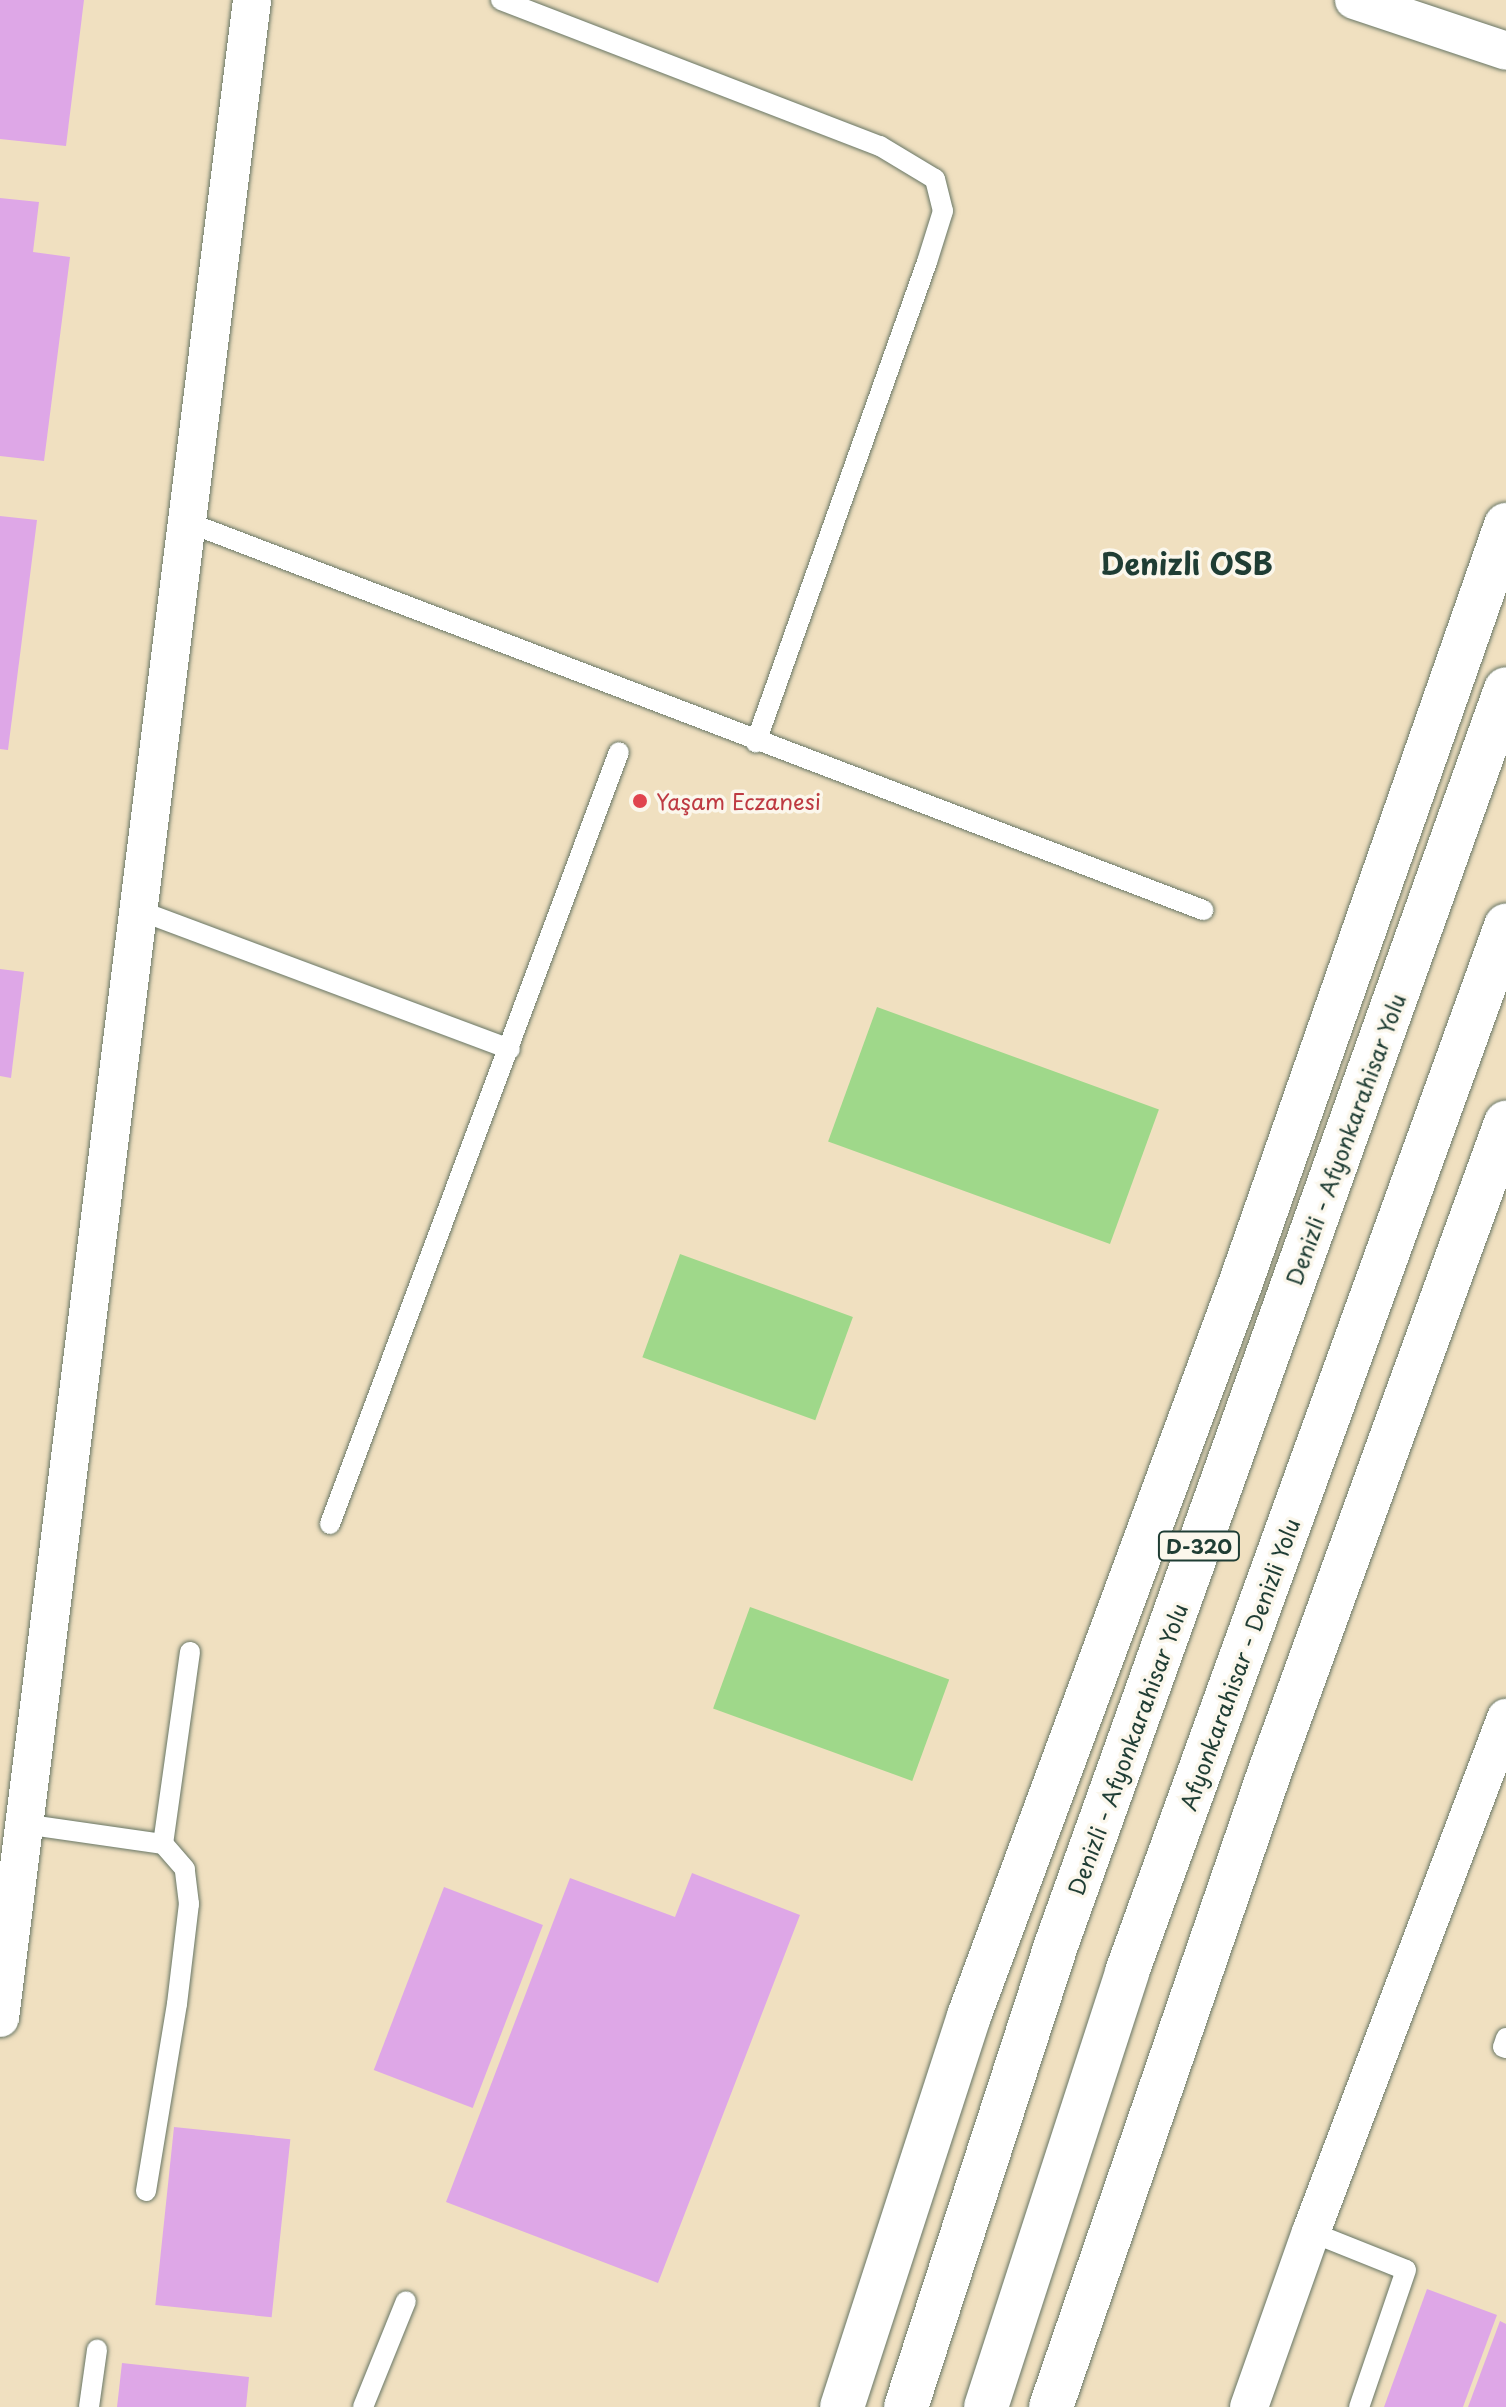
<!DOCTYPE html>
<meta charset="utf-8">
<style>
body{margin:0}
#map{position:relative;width:1506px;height:2407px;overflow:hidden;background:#f0e0c0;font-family:"Playpen Sans",sans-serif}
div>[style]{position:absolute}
.green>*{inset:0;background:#9fd88a;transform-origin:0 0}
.building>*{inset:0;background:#dea7e7;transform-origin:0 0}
.roads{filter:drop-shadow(0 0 2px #687665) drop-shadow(0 0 2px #687665)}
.service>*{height:20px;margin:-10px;padding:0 10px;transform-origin:10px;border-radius:10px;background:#fff}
.minor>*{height:38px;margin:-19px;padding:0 19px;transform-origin:19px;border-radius:19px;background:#fff}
.trunk>*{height:44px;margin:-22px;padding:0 22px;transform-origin:22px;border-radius:22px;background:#fff}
.dots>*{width:22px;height:22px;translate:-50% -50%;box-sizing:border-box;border:4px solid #fbf7ec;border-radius:50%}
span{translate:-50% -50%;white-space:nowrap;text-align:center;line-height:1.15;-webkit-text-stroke:7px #fbf7ec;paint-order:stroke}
.shield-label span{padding:2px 6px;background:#fbf7ec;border:2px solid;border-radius:6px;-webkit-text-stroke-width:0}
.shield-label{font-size:20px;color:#1f3d34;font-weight:700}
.health-label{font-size:22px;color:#be3a42}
.left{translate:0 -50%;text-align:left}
.street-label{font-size:22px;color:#1f3d34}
.district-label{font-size:30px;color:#1f3d34;font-weight:700}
</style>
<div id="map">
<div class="green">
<div style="left:877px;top:1007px;width:300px;height:143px;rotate:20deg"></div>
<div style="left:680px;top:1254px;width:184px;height:110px;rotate:20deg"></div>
<div style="left:750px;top:1607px;width:212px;height:108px;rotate:20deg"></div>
</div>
<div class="building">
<div style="clip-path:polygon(0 0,84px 0,66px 146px,0 139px)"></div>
<div style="clip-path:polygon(0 198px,39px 202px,33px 252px,70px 257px,44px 461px,0 456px)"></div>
<div style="clip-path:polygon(0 516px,37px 520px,8px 750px,0 749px)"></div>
<div style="clip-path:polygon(0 969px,24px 972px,11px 1078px,0 1076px)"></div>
<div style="clip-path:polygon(692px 1873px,800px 1915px,658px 2283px,446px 2202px,570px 1878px,675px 1917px)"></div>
<div style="left:444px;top:1887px;width:106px;height:196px;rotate:21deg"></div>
<div style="left:174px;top:2127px;width:117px;height:179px;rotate:6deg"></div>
<div style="clip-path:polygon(1427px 2289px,1497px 2315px,1463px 2407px,1384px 2407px)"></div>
<div style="clip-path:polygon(1500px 2321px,1506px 2324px,1506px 2407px,1468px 2407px)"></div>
<div style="clip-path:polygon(122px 2363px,249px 2377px,246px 2407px,117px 2407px)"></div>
</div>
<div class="roads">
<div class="service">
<div style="left:501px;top:0;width:406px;rotate:21.1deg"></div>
<div style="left:880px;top:146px;width:64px;rotate:31deg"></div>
<div style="left:935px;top:179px;width:33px;rotate:76deg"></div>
<div style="left:943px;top:211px;width:53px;rotate:107.4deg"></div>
<div style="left:927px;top:262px;width:510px;rotate:109.61deg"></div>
<div style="left:187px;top:522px;width:1088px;rotate:20.9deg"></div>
<div style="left:138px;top:910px;width:397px;rotate:20.5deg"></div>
<div style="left:330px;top:1524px;width:824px;rotate:-69.48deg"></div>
<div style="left:24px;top:1824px;width:140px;rotate:8.2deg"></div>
<div style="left:1506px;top:2038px;width:9px;rotate:108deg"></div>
<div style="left:1503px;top:2047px;width:3px;rotate:18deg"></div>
<div style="left:146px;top:2191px;width:190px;rotate:-80.6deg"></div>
<div style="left:177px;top:2004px;width:101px;rotate:-83.2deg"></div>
<div style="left:189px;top:1904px;width:35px;rotate:-97deg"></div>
<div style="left:185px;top:1869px;width:33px;rotate:-131deg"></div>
<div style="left:163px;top:1844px;width:194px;rotate:-82deg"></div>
<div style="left:1311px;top:2232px;width:102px;rotate:21.8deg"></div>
<div style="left:1406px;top:2270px;width:145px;rotate:108.9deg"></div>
<div style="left:89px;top:2407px;width:58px;rotate:-82deg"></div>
<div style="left:363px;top:2407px;width:114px;rotate:-67.9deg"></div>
</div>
<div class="minor">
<div style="left:1354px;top:0;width:160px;rotate:18.5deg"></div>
<div style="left:0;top:2018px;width:2034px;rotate:-82.88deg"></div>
<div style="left:1249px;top:2407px;width:186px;rotate:-70.5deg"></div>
<div style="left:1311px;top:2232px;width:550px;rotate:-69.22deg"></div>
</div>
<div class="trunk">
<div style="left:842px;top:2407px;width:411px;rotate:-72deg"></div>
<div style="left:969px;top:2016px;width:786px;rotate:-69.67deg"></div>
<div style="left:1242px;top:1279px;width:799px;rotate:-70.7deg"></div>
<div style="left:906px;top:2407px;width:483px;rotate:-72deg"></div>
<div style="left:1055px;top:1948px;width:1337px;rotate:-70.29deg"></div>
<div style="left:986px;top:2407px;width:457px;rotate:-72deg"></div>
<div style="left:1127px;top:1972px;width:1113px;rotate:-70.08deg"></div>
<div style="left:1051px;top:2407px;width:673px;rotate:-71deg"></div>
<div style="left:1270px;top:1771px;width:690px;rotate:-69.99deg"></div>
</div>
</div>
<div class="dots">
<div style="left:640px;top:801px;background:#e0444e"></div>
</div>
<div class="shield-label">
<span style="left:1199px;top:1546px">D-320</span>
</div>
<div class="health-label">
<span class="left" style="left:656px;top:801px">Yaşam Eczanesi</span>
</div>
<div class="street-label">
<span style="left:1345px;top:1139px;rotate:-70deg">Denizli - Afyonkarahisar Yolu</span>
<span style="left:1239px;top:1664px;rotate:-70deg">Afyonkarahisar - Denizli Yolu</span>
<span style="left:1127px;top:1749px;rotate:-70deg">Denizli - Afyonkarahisar Yolu</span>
</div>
<div class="district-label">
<span style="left:1187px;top:563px">Denizli OSB</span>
</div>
</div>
